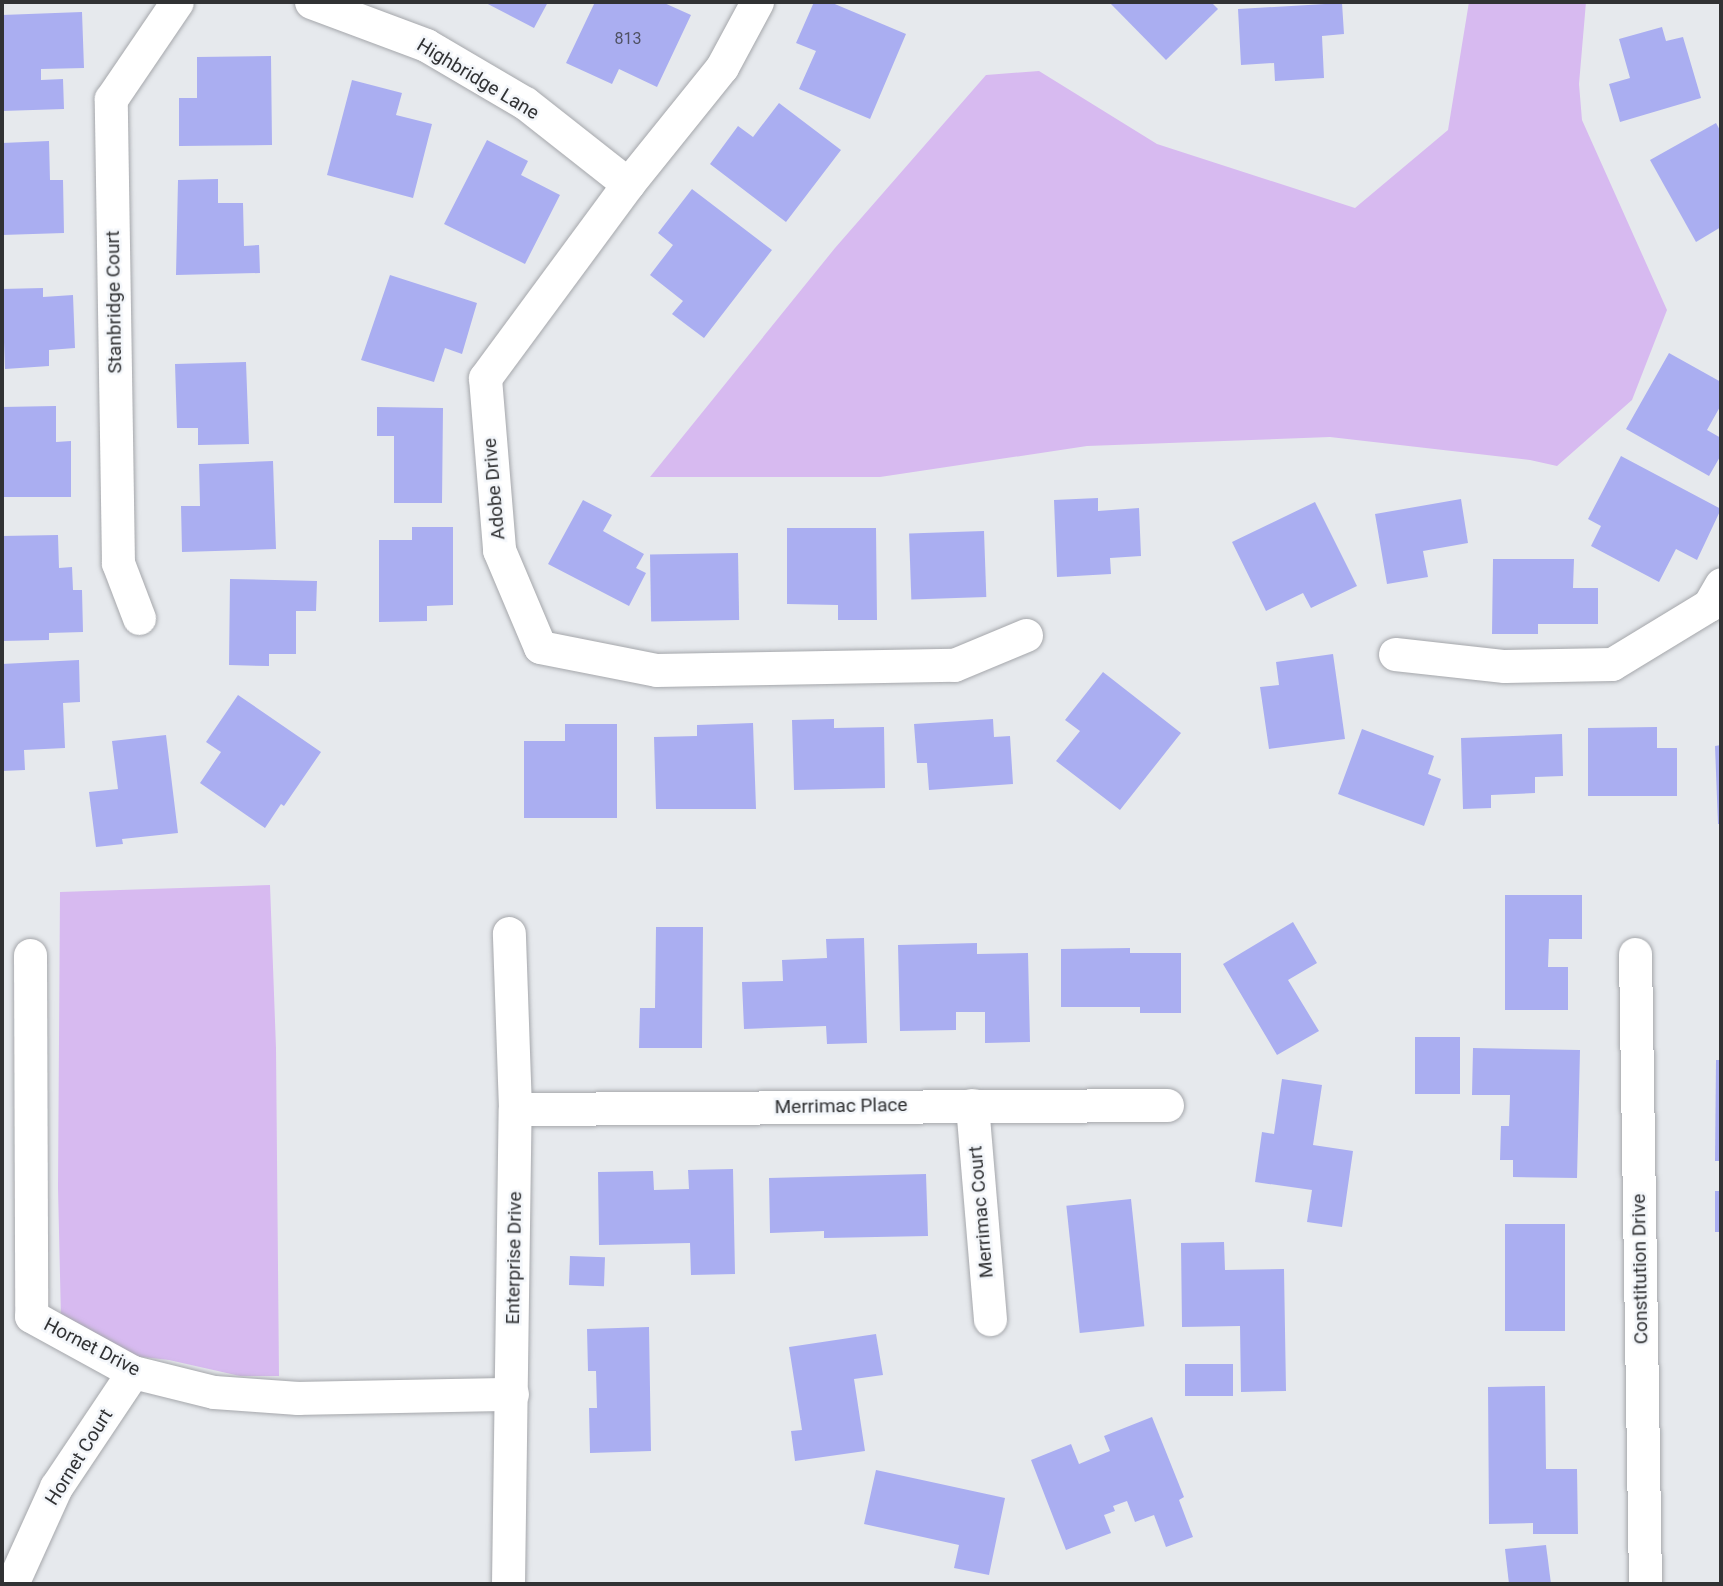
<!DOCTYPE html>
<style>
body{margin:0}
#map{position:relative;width:1723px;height:1586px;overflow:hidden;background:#e6e9ed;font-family:Roboto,sans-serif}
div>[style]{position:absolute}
.green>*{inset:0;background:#d7baf0}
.building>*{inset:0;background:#aaaef1;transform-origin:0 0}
.roads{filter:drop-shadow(0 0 2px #a5a7ab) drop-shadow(0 0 2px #a5a7ab)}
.minor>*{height:33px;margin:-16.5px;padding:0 16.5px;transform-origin:16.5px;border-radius:16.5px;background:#fff}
span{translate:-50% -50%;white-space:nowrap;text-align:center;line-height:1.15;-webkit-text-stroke:5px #f3f6fa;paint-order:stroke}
.number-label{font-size:16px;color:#4f5163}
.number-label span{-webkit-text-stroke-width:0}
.street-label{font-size:19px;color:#313234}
.frame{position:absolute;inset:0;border:4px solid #313234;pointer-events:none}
</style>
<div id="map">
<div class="green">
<div style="clip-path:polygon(1469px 2px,1586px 2px,1579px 84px,1582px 120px,1667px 310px,1632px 400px,1557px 466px,1530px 460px,1330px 437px,1087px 446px,880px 477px,650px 477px,835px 248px,986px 75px,1039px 71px,1157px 144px,1355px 208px,1448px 130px)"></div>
<div style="clip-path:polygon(270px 885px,276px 1048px,279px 1376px,240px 1376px,169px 1360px,124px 1355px,61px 1319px,58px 1188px,60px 892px)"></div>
</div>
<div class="building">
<div style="clip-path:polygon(484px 2px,548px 2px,534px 28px)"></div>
<div style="clip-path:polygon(595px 2px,662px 2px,691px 15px,657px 87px,619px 69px,612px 84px,566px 63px)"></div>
<div style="clip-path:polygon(814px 2px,830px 2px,906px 34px,870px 119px,799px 89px,816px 51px,796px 43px)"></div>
<div style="clip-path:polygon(1109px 2px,1211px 2px,1218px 9px,1166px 60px)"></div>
<div style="clip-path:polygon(1342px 3px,1344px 34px,1322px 36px,1324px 78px,1275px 81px,1274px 63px,1241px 65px,1238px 9px)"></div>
<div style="clip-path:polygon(82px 12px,84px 68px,41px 69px,41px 80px,63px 79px,64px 109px,2px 111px,2px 15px)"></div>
<div style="clip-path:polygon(1662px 27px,1666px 41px,1683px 37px,1701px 98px,1620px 122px,1609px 84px,1630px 78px,1619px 39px)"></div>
<div style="clip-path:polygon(271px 56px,272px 145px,179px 146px,179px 98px,197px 98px,197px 57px)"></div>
<div style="clip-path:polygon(352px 80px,402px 93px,396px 115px,432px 124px,413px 198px,327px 175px)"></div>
<div style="clip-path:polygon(779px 103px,841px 150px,786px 222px,710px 164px,738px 126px,753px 137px)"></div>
<div style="clip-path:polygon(1716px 123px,1721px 132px,1721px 227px,1696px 242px,1650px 160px)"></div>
<div style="clip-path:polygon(487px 140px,528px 161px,521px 175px,560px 195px,525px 264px,444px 224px)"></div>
<div style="clip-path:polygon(49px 141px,50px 180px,63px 180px,64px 233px,2px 235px,2px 143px)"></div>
<div style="clip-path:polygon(218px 179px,218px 203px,243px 203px,244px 246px,259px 245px,260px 273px,176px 275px,178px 180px)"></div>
<div style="clip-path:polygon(692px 189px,772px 250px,704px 338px,672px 314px,683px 301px,650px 275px,673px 245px,658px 233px)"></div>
<div style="clip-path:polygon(390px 275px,477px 303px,462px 354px,445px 348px,434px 382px,361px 360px)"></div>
<div style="clip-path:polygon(43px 288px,43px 297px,73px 295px,75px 348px,49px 350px,49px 366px,5px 369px,2px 289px)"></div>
<div style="clip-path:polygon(1669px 353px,1721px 382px,1721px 405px,1707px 430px,1721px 438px,1721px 455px,1709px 476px,1626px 429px)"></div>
<div style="clip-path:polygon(246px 362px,249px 444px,198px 445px,198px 428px,177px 428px,175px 364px)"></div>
<div style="clip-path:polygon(56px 406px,56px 442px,71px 441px,71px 497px,2px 497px,2px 407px)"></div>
<div style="clip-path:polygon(377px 407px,443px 408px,442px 503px,394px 503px,394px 436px,377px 436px)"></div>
<div style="clip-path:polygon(1621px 456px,1721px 509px,1697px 560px,1676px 549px,1659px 582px,1591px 546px,1601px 526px,1588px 519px)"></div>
<div style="clip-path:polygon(273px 461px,276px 549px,182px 552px,181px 506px,200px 506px,199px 464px)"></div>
<div style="clip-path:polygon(1098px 498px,1098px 511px,1139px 508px,1141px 556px,1110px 558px,1111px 574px,1057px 577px,1054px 500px)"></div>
<div style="clip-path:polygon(1461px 499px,1468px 543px,1423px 551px,1428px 577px,1387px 584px,1375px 514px)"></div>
<div style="clip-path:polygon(583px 500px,612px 515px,603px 531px,644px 554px,636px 568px,646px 573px,629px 606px,548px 564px)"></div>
<div style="clip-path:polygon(1315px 502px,1357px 586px,1311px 608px,1303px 593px,1266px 611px,1232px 542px)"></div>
<div style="clip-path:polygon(412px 527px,453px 527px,453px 605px,427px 606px,427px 621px,379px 622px,379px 540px,412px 540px)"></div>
<div style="clip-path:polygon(787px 528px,876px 528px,877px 620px,838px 620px,838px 605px,787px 604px)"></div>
<div style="left:984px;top:531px;width:66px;height:75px;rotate:88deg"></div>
<div style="clip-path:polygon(58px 535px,59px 568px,72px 567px,73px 590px,82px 590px,83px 632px,49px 633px,49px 640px,2px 641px,2px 536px)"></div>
<div style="left:738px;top:553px;width:67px;height:88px;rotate:89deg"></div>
<div style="clip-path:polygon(1493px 559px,1574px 559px,1573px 588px,1598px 588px,1598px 624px,1538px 624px,1538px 634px,1492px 634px)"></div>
<div style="clip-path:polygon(230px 579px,317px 581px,316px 611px,296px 611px,296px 654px,269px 654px,269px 666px,229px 665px)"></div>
<div style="clip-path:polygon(1333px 654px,1345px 739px,1269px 749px,1260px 687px,1279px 685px,1276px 662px)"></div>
<div style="clip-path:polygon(79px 660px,80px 702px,63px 703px,65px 748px,24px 750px,25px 770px,2px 771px,2px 664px)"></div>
<div style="clip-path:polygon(1103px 672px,1181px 733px,1120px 810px,1056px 761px,1080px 731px,1065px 720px)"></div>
<div style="clip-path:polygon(238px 695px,321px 752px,284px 806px,281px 804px,265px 828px,200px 783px,221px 752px,206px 742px)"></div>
<div style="clip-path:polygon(834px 719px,834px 728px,884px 727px,885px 788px,794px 790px,792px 720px)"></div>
<div style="clip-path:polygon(993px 719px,994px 737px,1010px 736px,1013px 784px,929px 790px,927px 763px,917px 763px,914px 724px)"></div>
<div style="clip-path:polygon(753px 723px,756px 809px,656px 809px,654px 737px,697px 736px,697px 725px)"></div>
<div style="clip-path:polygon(565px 724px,617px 724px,617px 818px,524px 818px,524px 741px,565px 741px)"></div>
<div style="clip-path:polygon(1657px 727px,1657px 748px,1677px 748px,1677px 796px,1588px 796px,1588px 728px)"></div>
<div style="clip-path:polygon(1362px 729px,1434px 756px,1428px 774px,1441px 779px,1424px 826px,1338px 794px)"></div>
<div style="clip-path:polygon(1562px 734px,1563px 776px,1535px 777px,1535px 793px,1491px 795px,1491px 808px,1463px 809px,1461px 738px)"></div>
<div style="clip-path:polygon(166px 735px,178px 833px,122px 839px,123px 844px,96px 847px,89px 792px,118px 789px,112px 741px)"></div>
<div style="clip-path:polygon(1721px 745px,1721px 824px,1718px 824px,1715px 746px)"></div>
<div style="clip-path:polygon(1505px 895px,1582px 895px,1582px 939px,1549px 939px,1548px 967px,1568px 967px,1568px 1010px,1505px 1010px)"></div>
<div style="clip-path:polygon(1293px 922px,1317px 963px,1288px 980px,1319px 1031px,1277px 1055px,1223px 964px)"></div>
<div style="clip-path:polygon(656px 927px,703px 927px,702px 1048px,639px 1048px,640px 1008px,655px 1008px)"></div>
<div style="clip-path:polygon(864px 938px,867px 1043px,827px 1044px,826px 1026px,744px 1029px,742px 982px,783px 981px,782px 960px,827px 958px,826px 939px)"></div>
<div style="clip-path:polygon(977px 943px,977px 954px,1028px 953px,1030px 1042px,985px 1043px,985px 1012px,956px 1012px,956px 1030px,900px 1031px,898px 945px)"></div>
<div style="clip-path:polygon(1130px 948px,1130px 953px,1181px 953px,1181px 1013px,1140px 1013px,1140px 1007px,1061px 1007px,1061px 949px)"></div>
<div style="left:1415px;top:1037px;width:45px;height:57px"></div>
<div style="clip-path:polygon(1473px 1048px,1580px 1050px,1577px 1178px,1513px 1177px,1513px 1160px,1500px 1160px,1501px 1126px,1509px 1126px,1510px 1095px,1472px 1095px)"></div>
<div style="clip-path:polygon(1716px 1060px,1721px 1060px,1721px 1161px,1715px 1161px)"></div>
<div style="clip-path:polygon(1282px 1079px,1322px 1085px,1313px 1145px,1353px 1151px,1342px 1227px,1307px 1222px,1312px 1190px,1255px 1182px,1262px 1132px,1274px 1134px)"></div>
<div style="clip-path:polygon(733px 1169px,735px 1274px,691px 1275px,690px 1243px,599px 1245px,598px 1172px,653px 1171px,654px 1190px,689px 1189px,688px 1170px)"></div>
<div style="clip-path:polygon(926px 1174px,928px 1236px,824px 1238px,824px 1231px,770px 1233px,769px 1178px)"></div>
<div style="left:1715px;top:1191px;width:6px;height:41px"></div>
<div style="left:1131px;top:1199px;width:128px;height:65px;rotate:84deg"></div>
<div style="left:1505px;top:1224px;width:60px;height:107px"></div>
<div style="clip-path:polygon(1224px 1242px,1225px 1270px,1284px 1269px,1286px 1391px,1241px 1392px,1240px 1326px,1182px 1327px,1181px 1243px)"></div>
<div style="left:570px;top:1256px;width:35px;height:29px;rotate:2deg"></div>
<div style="clip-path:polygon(649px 1327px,651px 1451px,590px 1453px,589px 1408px,597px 1408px,596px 1371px,588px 1371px,587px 1329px)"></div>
<div style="clip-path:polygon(876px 1334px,883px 1375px,854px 1379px,865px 1451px,795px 1461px,791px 1431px,802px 1430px,789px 1347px)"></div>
<div style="left:1185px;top:1364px;width:48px;height:32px"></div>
<div style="clip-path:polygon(1545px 1386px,1546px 1469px,1577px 1469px,1578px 1534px,1533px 1534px,1533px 1523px,1489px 1524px,1488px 1387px)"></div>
<div style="clip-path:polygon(1152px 1417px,1184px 1497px,1179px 1500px,1193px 1537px,1166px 1547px,1154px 1515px,1135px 1522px,1127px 1501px,1113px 1506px,1115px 1511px,1104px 1515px,1111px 1533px,1066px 1550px,1031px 1460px,1071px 1444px,1079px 1464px,1110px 1451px,1104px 1436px)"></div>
<div style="clip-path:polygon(876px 1470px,1005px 1498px,989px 1575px,954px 1568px,959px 1545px,864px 1524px)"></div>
<div style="clip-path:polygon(1546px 1545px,1551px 1584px,1509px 1584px,1505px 1549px)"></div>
</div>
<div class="roads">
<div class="minor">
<div style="left:311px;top:2px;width:123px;rotate:20.5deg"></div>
<div style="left:426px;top:45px;width:115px;rotate:30.4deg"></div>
<div style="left:525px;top:103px;width:131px;rotate:38.2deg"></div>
<div style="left:757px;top:2px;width:74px;rotate:118.3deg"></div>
<div style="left:722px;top:67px;width:150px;rotate:128.8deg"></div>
<div style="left:628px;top:184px;width:241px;rotate:126.4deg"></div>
<div style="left:485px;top:378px;width:173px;rotate:85.3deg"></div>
<div style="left:499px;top:550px;width:105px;rotate:67.1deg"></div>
<div style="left:540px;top:647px;width:118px;rotate:11.2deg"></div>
<div style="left:656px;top:670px;width:298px;rotate:-1deg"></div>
<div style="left:954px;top:665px;width:78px;rotate:-22.6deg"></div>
<div style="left:139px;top:618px;width:59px;rotate:-110.9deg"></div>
<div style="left:118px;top:563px;width:464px;rotate:-90.9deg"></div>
<div style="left:111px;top:99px;width:117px;rotate:-55.8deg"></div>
<div style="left:1395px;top:654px;width:110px;rotate:6.3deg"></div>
<div style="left:1504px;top:666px;width:108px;rotate:-1.1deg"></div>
<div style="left:1612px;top:664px;width:114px;rotate:-31.3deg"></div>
<div style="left:1709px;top:605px;width:24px;rotate:-60deg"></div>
<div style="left:1635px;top:954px;width:630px;rotate:89.09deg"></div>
<div style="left:30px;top:955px;width:361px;rotate:89.8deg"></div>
<div style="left:31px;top:1316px;width:116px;rotate:28.8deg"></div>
<div style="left:133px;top:1372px;width:83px;rotate:13.9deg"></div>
<div style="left:214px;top:1392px;width:84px;rotate:4.1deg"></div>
<div style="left:298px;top:1398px;width:214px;rotate:-1.1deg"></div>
<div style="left:972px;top:1105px;width:215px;rotate:85.2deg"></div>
<div style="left:515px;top:1109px;width:652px;rotate:-0.35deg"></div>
<div style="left:12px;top:1584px;width:107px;rotate:-65.6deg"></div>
<div style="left:56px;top:1487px;width:138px;rotate:-56.2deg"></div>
<div style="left:508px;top:1584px;width:475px;rotate:-89.2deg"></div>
<div style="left:515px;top:1109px;width:176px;rotate:-92deg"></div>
</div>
</div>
<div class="number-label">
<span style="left:628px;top:39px">813</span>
</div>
<div class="street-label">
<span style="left:478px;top:79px;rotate:31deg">Highbridge Lane</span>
<span style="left:114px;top:302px;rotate:-91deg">Stanbridge Court</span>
<span style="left:494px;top:489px;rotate:-95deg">Adobe Drive</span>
<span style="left:841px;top:1106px;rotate:-1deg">Merrimac Place</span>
<span style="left:981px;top:1212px;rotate:-95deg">Merrimac Court</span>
<span style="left:514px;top:1258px;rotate:-89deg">Enterprise Drive</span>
<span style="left:1640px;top:1269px;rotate:-91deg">Constitution Drive</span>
<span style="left:92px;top:1347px;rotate:27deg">Hornet Drive</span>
<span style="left:79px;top:1457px;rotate:-58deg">Hornet Court</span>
</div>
<div class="frame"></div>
</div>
